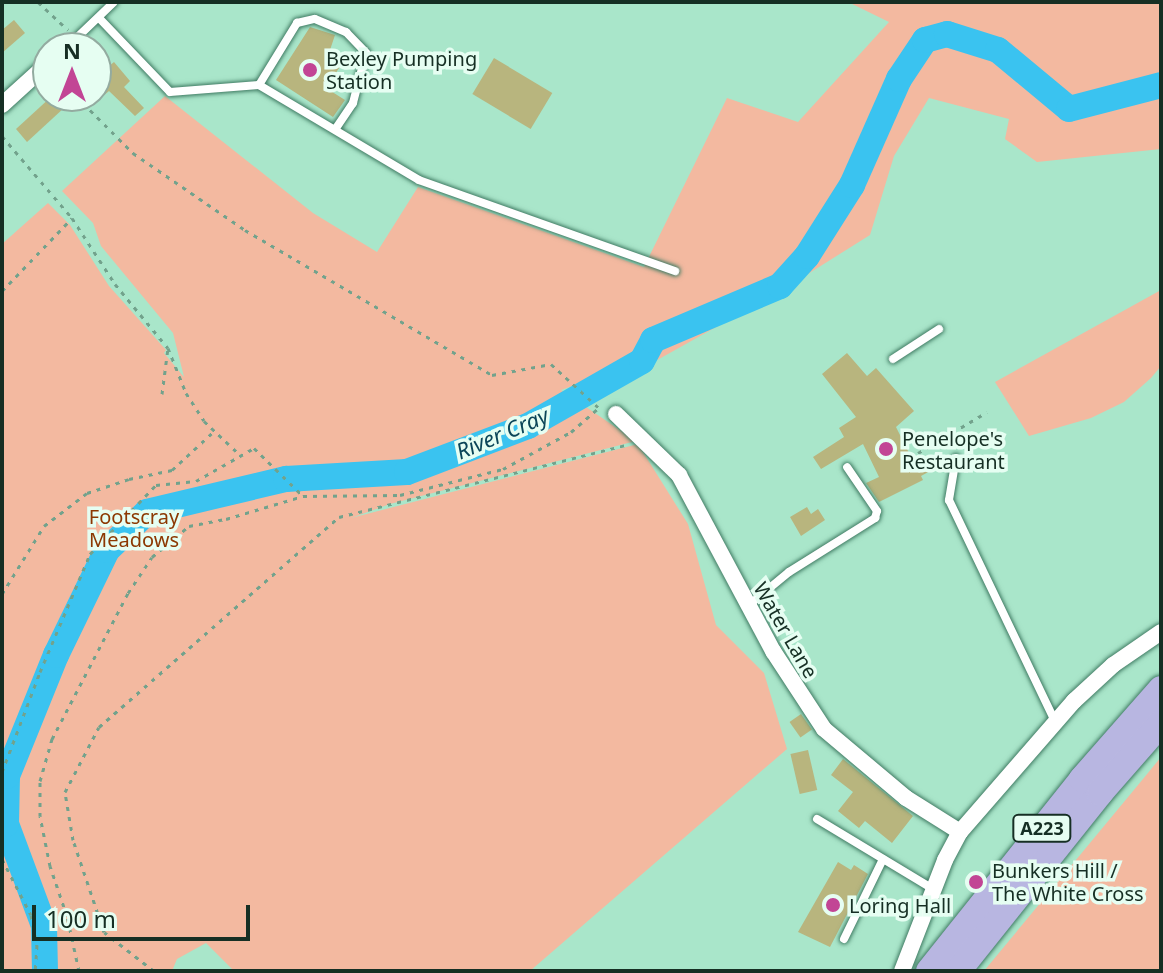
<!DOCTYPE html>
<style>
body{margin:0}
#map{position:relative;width:1163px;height:973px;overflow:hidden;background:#a9e6ca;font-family:"Noto Sans",sans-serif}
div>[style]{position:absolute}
.green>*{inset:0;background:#f3b9a0}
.river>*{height:26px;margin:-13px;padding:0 13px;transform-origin:13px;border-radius:13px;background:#3ac3f0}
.building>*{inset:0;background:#b8b57e;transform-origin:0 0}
.path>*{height:3px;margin-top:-1.5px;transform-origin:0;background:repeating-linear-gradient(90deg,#72a28c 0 4px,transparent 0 10px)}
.roads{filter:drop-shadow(0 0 2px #407b63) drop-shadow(0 0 2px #407b63)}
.lane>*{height:8px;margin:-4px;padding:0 4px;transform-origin:4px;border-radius:4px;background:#fff}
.street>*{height:16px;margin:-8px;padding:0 8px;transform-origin:8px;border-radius:8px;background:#fff}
.primary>*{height:26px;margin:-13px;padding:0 13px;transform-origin:13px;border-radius:13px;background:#b8b6e1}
.dots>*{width:22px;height:22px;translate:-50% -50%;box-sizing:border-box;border:4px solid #e6fef2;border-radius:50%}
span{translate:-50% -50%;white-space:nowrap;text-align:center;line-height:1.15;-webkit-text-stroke:7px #e6fef2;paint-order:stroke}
.shield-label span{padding:2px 6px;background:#e6fef2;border:2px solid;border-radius:6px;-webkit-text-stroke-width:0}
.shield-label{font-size:18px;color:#162f24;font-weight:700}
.poi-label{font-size:20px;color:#162f24}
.left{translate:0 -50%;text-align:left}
.park-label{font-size:20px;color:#8c3802}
.street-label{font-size:20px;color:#162f24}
.water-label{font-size:22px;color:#0b4558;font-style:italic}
.frame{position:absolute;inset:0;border:4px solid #162f24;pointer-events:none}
.north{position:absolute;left:32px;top:32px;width:80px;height:80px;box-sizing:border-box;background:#e6fef2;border:2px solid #93aba0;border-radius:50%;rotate:0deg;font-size:22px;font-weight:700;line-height:32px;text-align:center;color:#162f24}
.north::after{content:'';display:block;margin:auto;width:28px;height:36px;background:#c24595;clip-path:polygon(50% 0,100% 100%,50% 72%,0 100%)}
.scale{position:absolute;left:32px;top:905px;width:218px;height:36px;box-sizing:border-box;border:4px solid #162f24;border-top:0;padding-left:10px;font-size:24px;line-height:28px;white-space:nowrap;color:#162f24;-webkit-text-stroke:6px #e6fef2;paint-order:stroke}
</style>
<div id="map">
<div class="green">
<div style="clip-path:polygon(848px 2px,1161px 2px,1161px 149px,1037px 162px,1005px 139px,1009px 119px,929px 98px,894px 156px,870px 235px,784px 289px,593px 396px,596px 378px,561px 390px,636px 441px,390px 504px,351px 518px,638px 444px,688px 524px,716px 625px,764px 673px,787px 749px,530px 971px,234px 971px,206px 943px,177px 959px,172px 971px,2px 971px,2px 244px,48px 203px,70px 225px,109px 286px,166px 350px,164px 353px,184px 377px,173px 333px,101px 246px,93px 223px,62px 191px,165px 96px,313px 213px,377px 252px,418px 187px,644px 267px,727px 98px,798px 122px,889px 22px)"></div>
<div style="clip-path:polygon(1161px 290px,1161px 366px,1151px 378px,1124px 402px,1091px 418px,1029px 436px,995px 382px)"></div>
<div style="clip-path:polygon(1161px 757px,1161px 971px,984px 971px,1143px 779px)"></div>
</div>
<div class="river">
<div style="left:45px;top:971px;width:45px;rotate:-91.3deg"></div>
<div style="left:44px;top:926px;width:109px;rotate:-110.4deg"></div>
<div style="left:6px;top:824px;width:48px;rotate:-88.8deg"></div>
<div style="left:7px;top:776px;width:131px;rotate:-68deg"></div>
<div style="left:56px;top:655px;width:117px;rotate:-64.1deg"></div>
<div style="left:107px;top:550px;width:55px;rotate:-43.5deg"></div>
<div style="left:147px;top:512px;width:143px;rotate:-13.4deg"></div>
<div style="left:286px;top:479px;width:121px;rotate:-3.3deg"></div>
<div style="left:407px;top:472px;width:129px;rotate:-20.8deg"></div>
<div style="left:528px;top:426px;width:131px;rotate:-29.7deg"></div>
<div style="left:642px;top:361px;width:24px;rotate:-62deg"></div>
<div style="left:653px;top:340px;width:138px;rotate:-23deg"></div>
<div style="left:780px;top:286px;width:40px;rotate:-48deg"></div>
<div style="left:807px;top:256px;width:84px;rotate:-57.6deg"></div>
<div style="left:852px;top:185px;width:116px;rotate:-66.1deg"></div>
<div style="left:899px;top:79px;width:47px;rotate:-56.3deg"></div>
<div style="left:925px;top:40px;width:23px;rotate:-15deg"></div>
<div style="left:947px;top:34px;width:53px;rotate:17.4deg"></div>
<div style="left:998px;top:50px;width:92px;rotate:39.7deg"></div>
<div style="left:1069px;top:109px;width:95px;rotate:-14.6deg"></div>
</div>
<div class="building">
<div style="clip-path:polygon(14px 20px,25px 33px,2px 53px,2px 30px)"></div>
<div style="clip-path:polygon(310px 27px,335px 35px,330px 50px,345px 59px,326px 88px,345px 100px,333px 117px,276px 80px)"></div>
<div style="left:494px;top:58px;width:68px;height:42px;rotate:31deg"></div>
<div style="clip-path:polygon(114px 62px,130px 81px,124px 87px,144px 108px,135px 116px,109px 91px,96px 102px,96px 77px)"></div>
<div style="clip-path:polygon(52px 96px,77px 96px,27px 142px,16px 129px)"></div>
<div style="clip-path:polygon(847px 353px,867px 376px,876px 368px,914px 411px,896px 427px,913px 461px,924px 456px,932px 470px,921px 476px,923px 480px,879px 502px,866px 483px,879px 477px,863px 444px,821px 469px,813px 457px,844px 437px,839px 428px,856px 417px,822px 374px)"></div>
<div style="clip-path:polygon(807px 507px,811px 514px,818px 509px,825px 520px,801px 536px,790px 517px)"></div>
<div style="left:801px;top:714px;width:19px;height:14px;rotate:55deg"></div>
<div style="left:808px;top:750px;width:41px;height:18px;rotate:77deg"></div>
<div style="clip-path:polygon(843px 759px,913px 816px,892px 843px,865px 821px,859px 828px,838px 811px,853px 792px,831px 775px)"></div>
<div style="clip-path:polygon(838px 862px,851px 870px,854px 865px,868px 874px,830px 947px,798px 932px)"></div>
</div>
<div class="path">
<div style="left:38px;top:2px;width:41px;rotate:43deg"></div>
<div style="left:76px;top:96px;width:81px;rotate:45deg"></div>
<div style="left:133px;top:153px;width:136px;rotate:34.5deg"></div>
<div style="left:245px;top:230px;width:286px;rotate:30.4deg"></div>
<div style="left:492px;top:375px;width:60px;rotate:-10.6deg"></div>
<div style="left:551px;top:364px;width:64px;rotate:42.5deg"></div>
<div style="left:2px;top:136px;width:108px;rotate:49.5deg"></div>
<div style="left:72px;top:218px;width:79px;rotate:56.9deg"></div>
<div style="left:115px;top:284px;width:83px;rotate:50.4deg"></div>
<div style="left:168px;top:348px;width:48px;rotate:68.2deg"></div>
<div style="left:186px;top:393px;width:33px;rotate:57deg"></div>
<div style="left:204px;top:421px;width:48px;rotate:43.3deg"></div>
<div style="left:2px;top:291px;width:101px;rotate:-46.2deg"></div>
<div style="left:162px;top:394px;width:46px;rotate:-82.6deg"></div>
<div style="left:921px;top:458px;width:6px;rotate:-121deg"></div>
<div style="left:918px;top:453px;width:80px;rotate:-30.7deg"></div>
<div style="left:2px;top:594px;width:80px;rotate:-58.3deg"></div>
<div style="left:44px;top:526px;width:54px;rotate:-37.5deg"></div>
<div style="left:87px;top:493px;width:44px;rotate:-18.4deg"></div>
<div style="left:129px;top:479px;width:44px;rotate:-11.8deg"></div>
<div style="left:172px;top:470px;width:54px;rotate:-42.8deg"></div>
<div style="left:2px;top:772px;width:107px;rotate:-69.2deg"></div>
<div style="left:40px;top:672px;width:128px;rotate:-67deg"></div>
<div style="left:90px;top:554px;width:95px;rotate:-46.3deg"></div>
<div style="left:156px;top:485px;width:40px;rotate:-5.7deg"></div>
<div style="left:196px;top:481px;width:67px;rotate:-29.6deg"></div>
<div style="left:254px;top:448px;width:67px;rotate:44.4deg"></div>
<div style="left:2px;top:859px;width:63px;rotate:62.6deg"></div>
<div style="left:31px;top:915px;width:31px;rotate:79deg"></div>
<div style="left:37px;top:945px;width:26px;rotate:94deg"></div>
<div style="left:79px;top:971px;width:56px;rotate:-102.3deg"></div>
<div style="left:67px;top:916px;width:53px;rotate:-108.8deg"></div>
<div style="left:50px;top:866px;width:51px;rotate:-101.3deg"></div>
<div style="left:40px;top:816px;width:35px;rotate:-90deg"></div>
<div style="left:40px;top:781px;width:44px;rotate:-74.1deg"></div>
<div style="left:52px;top:739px;width:165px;rotate:-62.5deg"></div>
<div style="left:128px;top:593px;width:43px;rotate:-56.3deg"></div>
<div style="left:152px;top:557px;width:48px;rotate:-40deg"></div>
<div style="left:189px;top:526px;width:38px;rotate:-11deg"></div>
<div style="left:226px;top:519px;width:80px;rotate:-16.6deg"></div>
<div style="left:303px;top:496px;width:97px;rotate:-0.6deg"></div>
<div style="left:400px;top:495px;width:106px;rotate:-14.2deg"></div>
<div style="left:503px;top:469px;width:77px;rotate:-28.6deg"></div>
<div style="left:571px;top:432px;width:37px;rotate:-41deg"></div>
<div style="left:154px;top:971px;width:63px;rotate:-142deg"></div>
<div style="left:104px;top:932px;width:97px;rotate:-108.6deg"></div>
<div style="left:73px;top:840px;width:49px;rotate:-99.5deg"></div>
<div style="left:65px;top:792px;width:73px;rotate:-62.4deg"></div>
<div style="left:99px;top:727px;width:319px;rotate:-41.2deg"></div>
<div style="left:339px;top:517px;width:296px;rotate:-14.1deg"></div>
</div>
<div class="roads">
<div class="lane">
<div style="left:100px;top:19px;width:101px;rotate:46.2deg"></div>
<div style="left:170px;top:92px;width:89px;rotate:-4.5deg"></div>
<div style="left:259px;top:85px;width:186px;rotate:30.7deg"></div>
<div style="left:419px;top:180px;width:272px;rotate:19.6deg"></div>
<div style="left:66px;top:48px;width:66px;rotate:-43.8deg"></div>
<div style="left:259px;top:85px;width:73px;rotate:-58.5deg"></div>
<div style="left:297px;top:23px;width:18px;rotate:-13deg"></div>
<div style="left:315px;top:19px;width:34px;rotate:23deg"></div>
<div style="left:346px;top:32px;width:29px;rotate:46deg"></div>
<div style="left:366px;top:53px;width:52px;rotate:104.6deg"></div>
<div style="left:353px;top:103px;width:32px;rotate:124deg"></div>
<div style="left:893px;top:359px;width:55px;rotate:-33.1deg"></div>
<div style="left:956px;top:458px;width:43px;rotate:99.5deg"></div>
<div style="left:949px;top:500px;width:245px;rotate:64.4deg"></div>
<div style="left:749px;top:605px;width:52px;rotate:-39.5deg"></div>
<div style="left:789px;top:572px;width:102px;rotate:-32.1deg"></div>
<div style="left:875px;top:518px;width:7px;rotate:-74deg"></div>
<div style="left:877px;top:511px;width:53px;rotate:-124.3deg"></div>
<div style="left:817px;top:819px;width:135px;rotate:31.1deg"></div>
<div style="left:844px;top:939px;width:89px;rotate:-64deg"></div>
</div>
<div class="street">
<div style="left:2px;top:105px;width:59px;rotate:-42.3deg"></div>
<div style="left:616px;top:414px;width:88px;rotate:44.1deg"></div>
<div style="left:679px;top:475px;width:200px;rotate:61.9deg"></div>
<div style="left:773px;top:651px;width:93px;rotate:56.8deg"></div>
<div style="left:824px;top:729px;width:107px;rotate:40.1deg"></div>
<div style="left:906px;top:798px;width:64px;rotate:32.2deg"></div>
<div style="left:902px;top:971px;width:119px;rotate:-68.8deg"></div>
<div style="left:945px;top:860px;width:32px;rotate:-62deg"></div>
<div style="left:960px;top:832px;width:174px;rotate:-49deg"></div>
<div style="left:1074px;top:701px;width:53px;rotate:-42.7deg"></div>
<div style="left:1113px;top:665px;width:58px;rotate:-34.5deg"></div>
</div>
<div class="primary">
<div style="left:929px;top:971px;width:246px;rotate:-51.4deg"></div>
<div style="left:1082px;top:779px;width:120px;rotate:-48.7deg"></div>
<div style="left:958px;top:971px;width:228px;rotate:-51.4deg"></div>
<div style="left:1100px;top:793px;width:93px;rotate:-48.9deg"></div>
</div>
</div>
<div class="dots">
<div style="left:310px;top:70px;background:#c24595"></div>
<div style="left:886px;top:449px;background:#c24595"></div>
<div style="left:976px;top:882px;background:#c24595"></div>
<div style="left:833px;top:905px;background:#c24595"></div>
</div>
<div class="shield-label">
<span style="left:1042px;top:828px">A223</span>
</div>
<div class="poi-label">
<span class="left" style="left:326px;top:70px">Bexley Pumping<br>Station</span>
<span class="left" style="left:902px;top:450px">Penelope's<br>Restaurant</span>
<span class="left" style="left:992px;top:882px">Bunkers Hill /<br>The White Cross</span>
<span class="left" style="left:849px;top:905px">Loring Hall</span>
</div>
<div class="park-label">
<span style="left:134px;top:528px">Footscray<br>Meadows</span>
</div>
<div class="street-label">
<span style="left:786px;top:630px;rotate:60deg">Water Lane</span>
</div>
<div class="water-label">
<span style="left:502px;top:433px;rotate:-23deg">River Cray</span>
</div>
<div class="frame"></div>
<div class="north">N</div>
<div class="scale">100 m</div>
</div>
